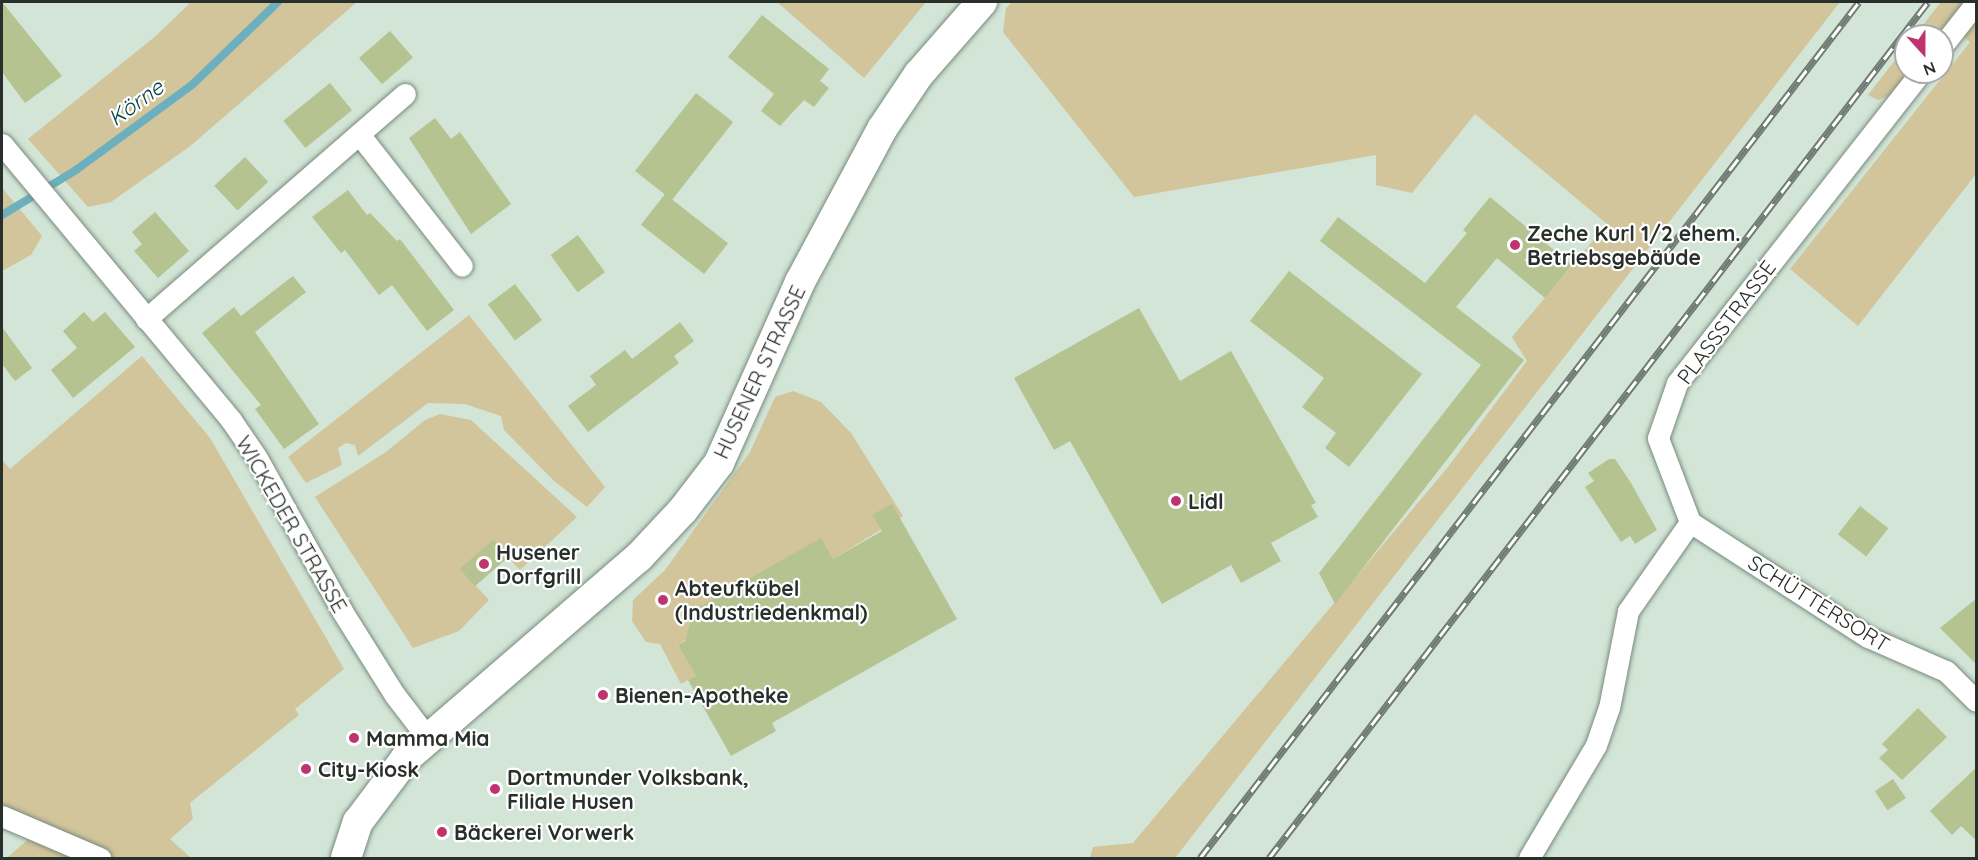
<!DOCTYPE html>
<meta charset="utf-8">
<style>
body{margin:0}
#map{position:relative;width:1978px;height:860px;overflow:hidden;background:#d2e5d6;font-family:Quicksand,sans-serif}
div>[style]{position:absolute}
.green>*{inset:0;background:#d2c49b}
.stream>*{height:8px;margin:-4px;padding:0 4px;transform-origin:4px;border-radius:4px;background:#6cb0bf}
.building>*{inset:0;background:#b4c390;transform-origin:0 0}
.roads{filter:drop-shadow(0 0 2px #798a7d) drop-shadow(0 0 2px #798a7d)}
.street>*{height:21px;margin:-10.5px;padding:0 10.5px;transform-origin:10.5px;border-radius:10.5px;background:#fff}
.secondary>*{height:30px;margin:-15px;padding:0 15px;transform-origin:15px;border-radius:15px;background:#fff}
.rail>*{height:7px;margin-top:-3.5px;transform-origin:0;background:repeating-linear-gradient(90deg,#fff 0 14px,#707c73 0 28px);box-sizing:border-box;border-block:2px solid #707c73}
.dots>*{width:16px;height:16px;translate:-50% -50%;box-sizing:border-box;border:3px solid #fff;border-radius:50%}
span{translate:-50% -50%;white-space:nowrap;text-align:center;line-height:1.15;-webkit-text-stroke:4.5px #fff;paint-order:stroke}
.poi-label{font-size:21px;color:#29302b;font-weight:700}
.left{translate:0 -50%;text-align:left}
.street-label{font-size:21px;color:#29302b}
.water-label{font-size:22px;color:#02434e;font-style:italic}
.frame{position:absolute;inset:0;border:3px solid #29302b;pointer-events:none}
.north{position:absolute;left:1894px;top:24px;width:60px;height:60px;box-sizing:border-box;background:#fff;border:2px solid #a9acaa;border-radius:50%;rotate:159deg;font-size:16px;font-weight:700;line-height:24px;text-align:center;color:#29302b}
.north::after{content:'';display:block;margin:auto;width:21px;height:27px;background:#bf346e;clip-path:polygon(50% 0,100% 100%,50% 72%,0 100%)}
</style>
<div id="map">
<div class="green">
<div style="clip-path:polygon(191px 2px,357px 2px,189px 147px,111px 202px,88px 207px,28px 139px,157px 35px)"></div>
<div style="clip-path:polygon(777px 2px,926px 2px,864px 78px)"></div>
<div style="clip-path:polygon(1012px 2px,1840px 2px,1175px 858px,1090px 858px,1093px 847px,1133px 843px,1448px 467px,1527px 361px,1512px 337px,1607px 224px,1475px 114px,1412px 193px,1376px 185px,1376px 155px,1134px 197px,1003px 32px,1006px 8px)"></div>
<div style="clip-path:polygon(1941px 2px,1967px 2px,1940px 36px,1914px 36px)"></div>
<div style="clip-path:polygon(1976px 17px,1976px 174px,1858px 326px,1790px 269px,1970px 42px,1962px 35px)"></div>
<div style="clip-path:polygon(1906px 46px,1906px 72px,1911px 72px,1889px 96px,1878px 100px,1868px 95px)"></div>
<div style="clip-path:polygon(2px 188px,42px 236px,31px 255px,2px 271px)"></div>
<div style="clip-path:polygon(469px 315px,605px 487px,587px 507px,553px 480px,504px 430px,501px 416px,465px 404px,428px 403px,358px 456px,355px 445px,346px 443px,338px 448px,342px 465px,306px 483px,288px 457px)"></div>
<div style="clip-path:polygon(142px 356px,210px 438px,344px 669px,295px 709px,299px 715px,190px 803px,193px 819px,170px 839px,191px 858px,113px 858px,2px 810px,2px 460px,10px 469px)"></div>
<div style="clip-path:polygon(793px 391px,821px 402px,851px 433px,903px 516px,833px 559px,821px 539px,678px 645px,696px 676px,681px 684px,660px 644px,646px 642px,632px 621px,633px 600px,665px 570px,750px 452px,775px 397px)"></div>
<div style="clip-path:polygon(440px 414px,471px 420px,577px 517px,520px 570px,492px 541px,461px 570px,489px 600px,459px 631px,413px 648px,315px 497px,386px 452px,425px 420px)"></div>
<div style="clip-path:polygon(34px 834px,90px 858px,7px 858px)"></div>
</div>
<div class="stream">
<div style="left:2px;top:215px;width:87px;rotate:-31.3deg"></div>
<div style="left:76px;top:170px;width:145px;rotate:-36.3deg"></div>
<div style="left:193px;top:84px;width:118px;rotate:-44deg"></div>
</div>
<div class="building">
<div style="clip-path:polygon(2px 2px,62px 76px,25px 103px,2px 72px)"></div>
<div style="clip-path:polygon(762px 15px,829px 69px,820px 81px,829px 88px,814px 107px,804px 100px,780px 126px,761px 111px,774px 94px,728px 57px)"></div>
<div style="left:390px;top:31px;width:35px;height:41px;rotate:49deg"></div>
<div style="left:330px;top:83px;width:35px;height:60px;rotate:51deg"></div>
<div style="left:696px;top:93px;width:47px;height:99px;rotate:38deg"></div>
<div style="clip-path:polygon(435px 118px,451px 139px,460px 132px,511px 204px,471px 234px,409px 138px)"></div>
<div style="left:245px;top:157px;width:34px;height:42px;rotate:47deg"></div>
<div style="clip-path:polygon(348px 190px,367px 215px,370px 213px,397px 241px,400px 239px,454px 310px,427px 331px,392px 285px,379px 295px,345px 250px,341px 253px,312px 217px)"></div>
<div style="left:665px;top:194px;width:80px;height:39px;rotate:38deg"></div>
<div style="clip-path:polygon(1490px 197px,1572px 265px,1545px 298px,1497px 258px,1456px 307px,1524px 360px,1335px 604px,1319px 573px,1481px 365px,1320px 241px,1338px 217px,1425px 283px,1467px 233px,1463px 230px)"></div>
<div style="clip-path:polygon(155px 212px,189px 251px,158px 278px,134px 251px,142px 244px,132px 232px)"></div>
<div style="left:578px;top:235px;width:46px;height:34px;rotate:54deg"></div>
<div style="clip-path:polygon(1289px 271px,1422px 374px,1349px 467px,1325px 448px,1336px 433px,1302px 407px,1324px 378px,1250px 321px)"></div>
<div style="clip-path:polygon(293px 276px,306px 292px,255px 332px,319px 424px,284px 449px,255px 409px,261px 405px,202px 333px,234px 307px,241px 316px)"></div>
<div style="left:515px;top:284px;width:45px;height:34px;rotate:53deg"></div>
<div style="clip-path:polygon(1139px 308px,1180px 381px,1231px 351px,1316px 503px,1311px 505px,1318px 517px,1271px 543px,1281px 561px,1241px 583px,1231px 565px,1162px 604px,1070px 441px,1054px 450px,1014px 378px)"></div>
<div style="clip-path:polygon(84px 312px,93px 322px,105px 312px,135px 347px,73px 398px,51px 370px,77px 348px,63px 331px)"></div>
<div style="clip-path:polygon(680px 322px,694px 341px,674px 356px,679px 363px,588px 432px,568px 406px,596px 385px,590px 376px,625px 350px,632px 359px)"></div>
<div style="clip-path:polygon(2px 327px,32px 368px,15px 381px,2px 364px)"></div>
<div style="clip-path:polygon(1609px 459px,1615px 459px,1631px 483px,1657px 530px,1635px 544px,1630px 536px,1621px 542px,1585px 487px,1594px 481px,1588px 473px)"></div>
<div style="clip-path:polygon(892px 504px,957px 619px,772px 723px,776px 731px,731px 756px,688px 680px,696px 676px,678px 645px,685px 641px,694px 610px,821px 538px,833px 559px,882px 531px,872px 515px)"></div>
<div style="left:1860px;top:506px;width:36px;height:36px;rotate:38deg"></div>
<div style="left:493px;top:540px;width:23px;height:44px;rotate:49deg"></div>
<div style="clip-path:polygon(1977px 598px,1977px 665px,1940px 628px)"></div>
<div style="clip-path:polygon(1918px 708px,1947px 737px,1902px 780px,1879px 758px,1888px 750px,1882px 744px)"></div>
<div style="clip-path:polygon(1977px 767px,1977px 841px,1961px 826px,1952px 835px,1930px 811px)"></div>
<div style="left:1893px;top:779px;width:23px;height:22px;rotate:56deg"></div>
</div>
<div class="roads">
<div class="street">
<div style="left:1942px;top:46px;width:55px;rotate:-51.7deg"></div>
<div style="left:359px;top:134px;width:167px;rotate:52deg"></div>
<div style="left:2px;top:144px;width:359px;rotate:50.3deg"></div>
<div style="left:231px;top:420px;width:46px;rotate:55.6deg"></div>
<div style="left:257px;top:458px;width:175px;rotate:60.9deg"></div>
<div style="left:342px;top:611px;width:98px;rotate:57.9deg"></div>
<div style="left:394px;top:694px;width:54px;rotate:52.5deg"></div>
<div style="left:146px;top:319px;width:343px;rotate:-41deg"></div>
<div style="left:1690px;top:522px;width:90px;rotate:-110.9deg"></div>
<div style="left:1658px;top:438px;width:58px;rotate:-70.9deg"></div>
<div style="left:1677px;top:383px;width:395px;rotate:-51.9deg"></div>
<div style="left:1690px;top:522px;width:212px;rotate:32.9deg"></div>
<div style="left:1868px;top:637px;width:85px;rotate:23.6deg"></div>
<div style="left:1946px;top:671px;width:42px;rotate:45deg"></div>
<div style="left:2px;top:816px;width:107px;rotate:23.2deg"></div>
<div style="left:1529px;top:858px;width:131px;rotate:-59.3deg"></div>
<div style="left:1596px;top:745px;width:39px;rotate:-71deg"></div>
<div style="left:1609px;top:708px;width:99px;rotate:-78.9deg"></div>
<div style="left:1628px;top:611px;width:108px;rotate:-55.1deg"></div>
</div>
<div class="secondary">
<div style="left:346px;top:858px;width:38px;rotate:-72deg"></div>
<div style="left:358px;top:822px;width:80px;rotate:-53.1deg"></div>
<div style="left:406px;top:758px;width:308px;rotate:-40.8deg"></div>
<div style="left:639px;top:557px;width:64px;rotate:-46.9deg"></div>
<div style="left:683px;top:510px;width:59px;rotate:-52.5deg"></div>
<div style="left:719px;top:463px;width:198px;rotate:-65.9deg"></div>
<div style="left:800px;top:282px;width:174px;rotate:-61.8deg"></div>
<div style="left:882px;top:129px;width:66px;rotate:-56.1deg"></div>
<div style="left:919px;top:74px;width:96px;rotate:-48.8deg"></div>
</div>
</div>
<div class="rail">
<div style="left:1200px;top:858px;width:1080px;rotate:-52.41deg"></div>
<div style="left:1269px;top:858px;width:1080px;rotate:-52.41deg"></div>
</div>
<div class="dots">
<div style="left:1515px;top:245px;background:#bf346e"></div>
<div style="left:1176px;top:501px;background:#bf346e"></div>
<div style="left:484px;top:564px;background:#bf346e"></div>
<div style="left:663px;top:600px;background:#bf346e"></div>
<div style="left:603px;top:695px;background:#bf346e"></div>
<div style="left:354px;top:738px;background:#bf346e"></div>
<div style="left:306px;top:769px;background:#bf346e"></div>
<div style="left:495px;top:789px;background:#bf346e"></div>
<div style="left:442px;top:832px;background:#bf346e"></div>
</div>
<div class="poi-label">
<span class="left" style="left:1527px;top:245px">Zeche Kurl 1/2 ehem.<br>Betriebsgebäude</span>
<span class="left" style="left:1188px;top:501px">Lidl</span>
<span class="left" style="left:496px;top:564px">Husener<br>Dorfgrill</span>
<span class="left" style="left:675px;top:600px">Abteufkübel<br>(Industriedenkmal)</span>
<span class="left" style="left:615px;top:695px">Bienen-Apotheke</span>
<span class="left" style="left:366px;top:738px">Mamma Mia</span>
<span class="left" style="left:318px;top:769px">City-Kiosk</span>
<span class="left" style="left:507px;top:789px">Dortmunder Volksbank,<br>Filiale Husen</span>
<span class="left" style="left:454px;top:832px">Bäckerei Vorwerk</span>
</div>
<div class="street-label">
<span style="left:1726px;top:322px;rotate:-53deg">PLASSSTRASSE</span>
<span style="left:759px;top:372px;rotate:-65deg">HUSENER STRASSE</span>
<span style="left:292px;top:524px;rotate:60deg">WICKEDER STRASSE</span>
<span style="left:1819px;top:603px;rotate:32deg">SCHÜTTERSORT</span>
</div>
<div class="water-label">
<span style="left:136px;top:103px;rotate:-36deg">Körne</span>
</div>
<div class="frame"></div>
<div class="north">N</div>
</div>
